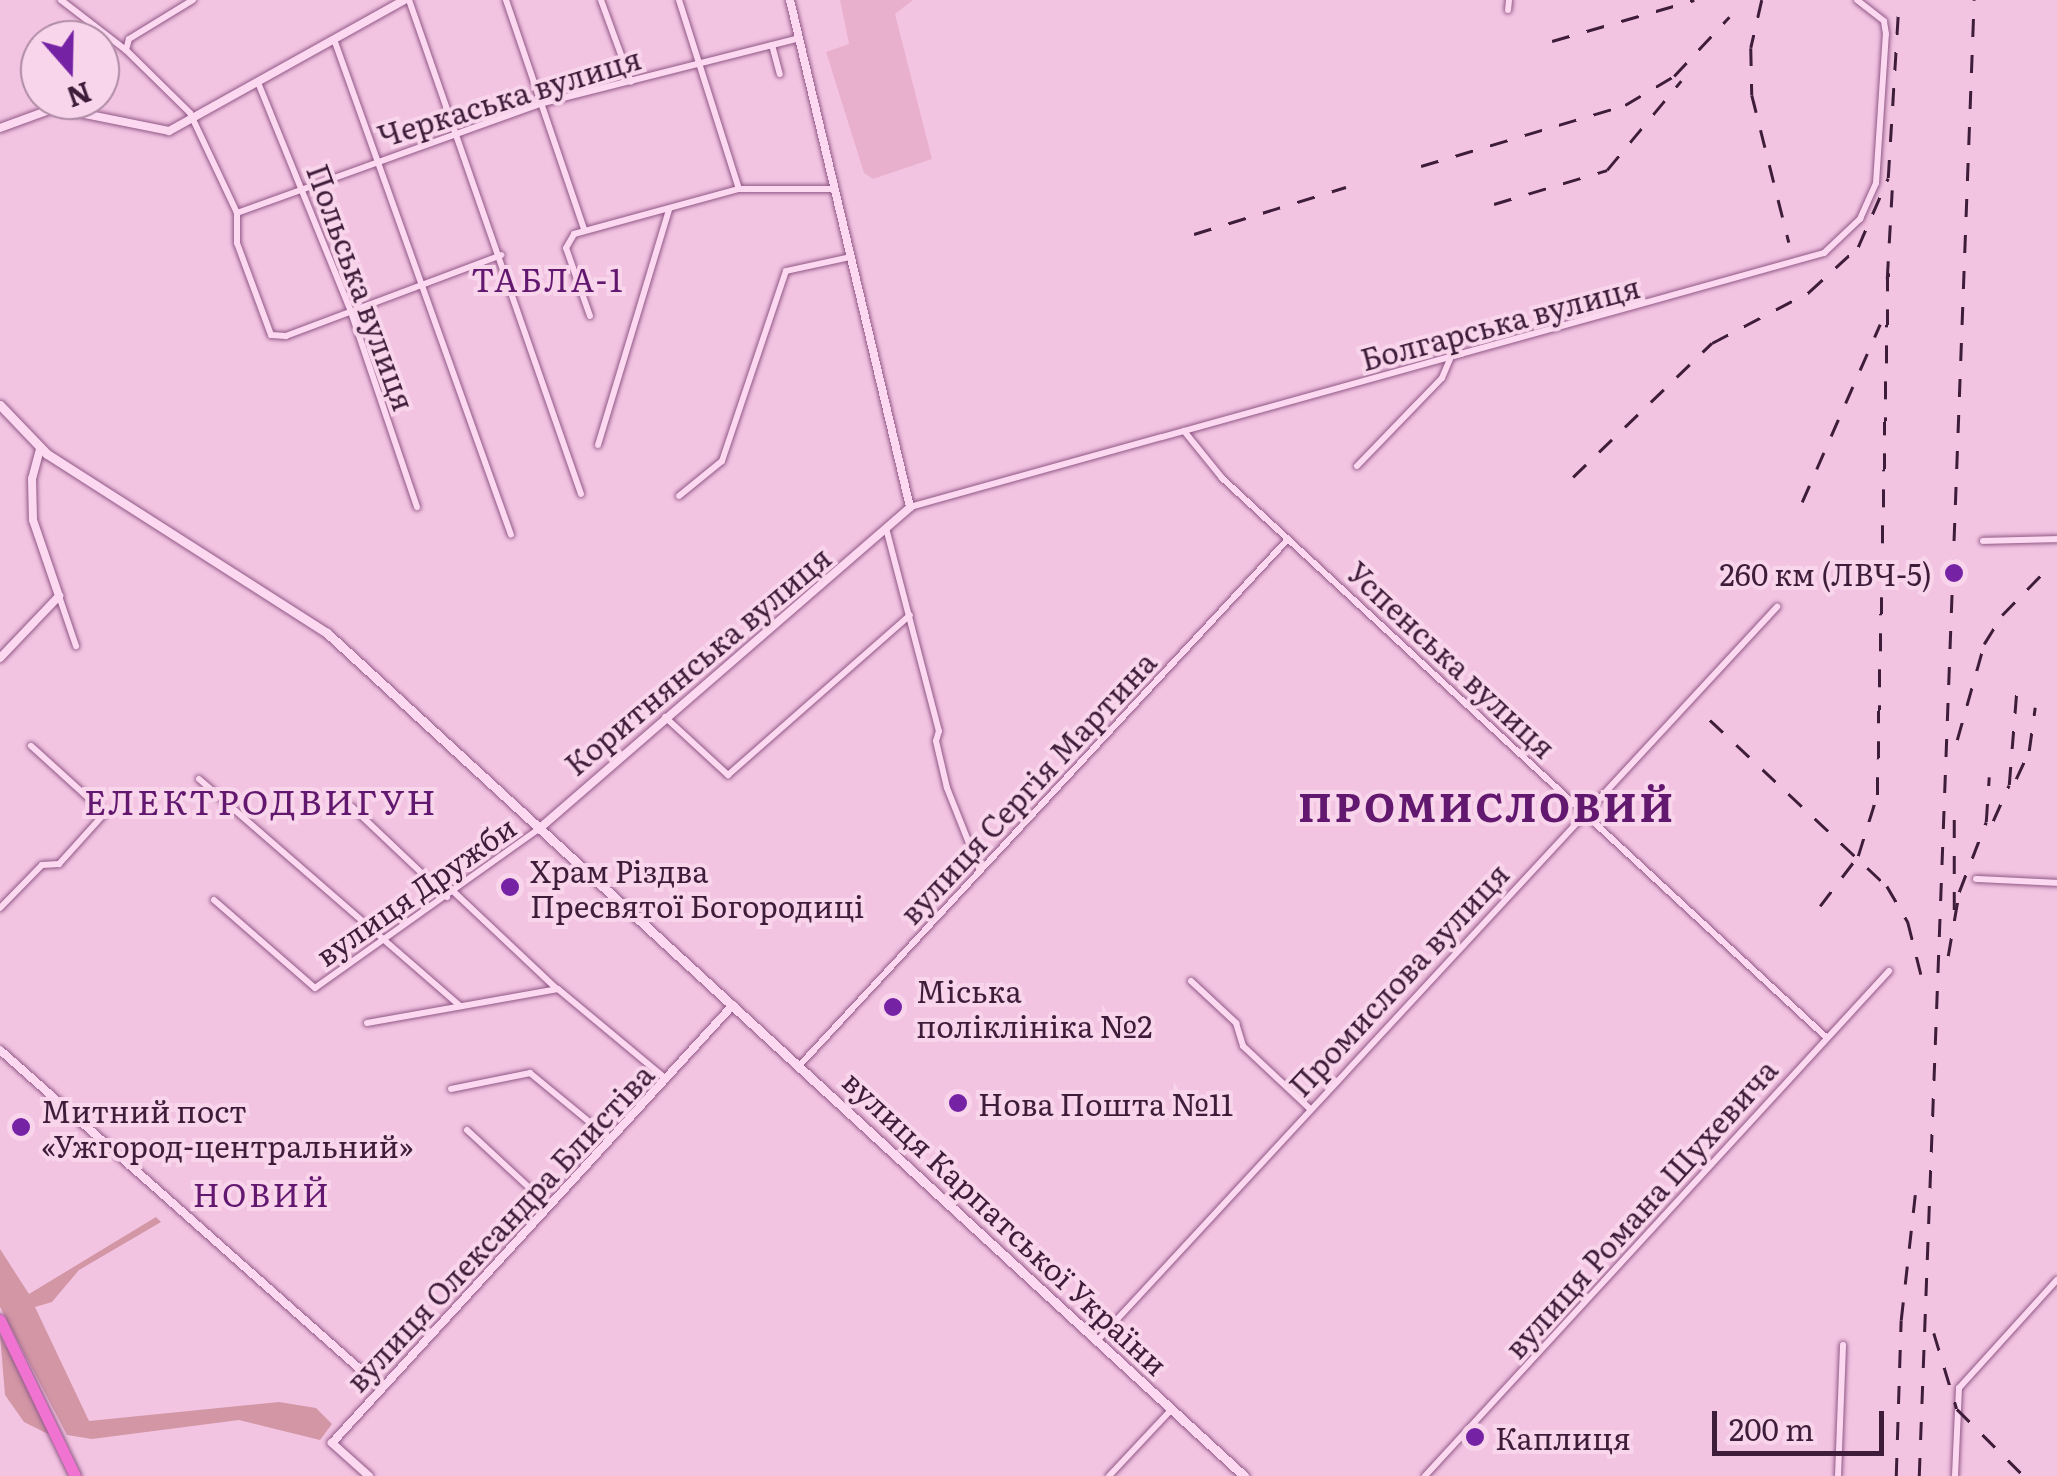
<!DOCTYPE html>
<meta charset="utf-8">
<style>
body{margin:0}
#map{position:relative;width:2057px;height:1476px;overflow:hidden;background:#f3c4e2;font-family:Literata,serif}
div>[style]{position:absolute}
.farmland>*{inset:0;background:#e9b0ce}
.green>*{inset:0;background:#d296a5}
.roads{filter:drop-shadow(0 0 2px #905886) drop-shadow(0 0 2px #905886)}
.minor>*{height:6px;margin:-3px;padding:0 3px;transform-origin:3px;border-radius:3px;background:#fcd9f0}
.tertiary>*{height:8px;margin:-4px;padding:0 4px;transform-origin:4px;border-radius:4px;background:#fcd9f0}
.secondary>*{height:9px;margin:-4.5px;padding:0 4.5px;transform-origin:4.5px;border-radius:4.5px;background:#fcd9f0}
.trunk>*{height:11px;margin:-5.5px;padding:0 5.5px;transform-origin:5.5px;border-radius:5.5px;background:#f173d1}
.rail>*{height:2.5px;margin-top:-1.25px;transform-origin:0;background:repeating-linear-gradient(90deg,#3e1d3a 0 18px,transparent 0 36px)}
.dots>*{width:28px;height:28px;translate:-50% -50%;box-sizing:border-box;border:5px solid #f9d5ec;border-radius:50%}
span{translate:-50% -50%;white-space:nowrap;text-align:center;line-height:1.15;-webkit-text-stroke:8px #f9d5ec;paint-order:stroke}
.street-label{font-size:30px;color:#3e1d3a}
.poi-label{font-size:30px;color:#3e1d3a}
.right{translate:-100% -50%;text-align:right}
.left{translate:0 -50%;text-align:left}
.neighbourhood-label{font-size:32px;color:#63186f;letter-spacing:2.5px}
.quarter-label{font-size:35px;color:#63186f;letter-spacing:2.5px}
.district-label{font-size:40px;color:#63186f;font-weight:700;letter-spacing:2.5px}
.north{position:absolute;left:20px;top:20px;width:100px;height:100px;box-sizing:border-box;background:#f9d5ec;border:2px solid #ae8ba5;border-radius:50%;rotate:160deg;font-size:28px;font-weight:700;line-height:40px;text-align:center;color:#3e1d3a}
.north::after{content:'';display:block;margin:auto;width:35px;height:45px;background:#7622a5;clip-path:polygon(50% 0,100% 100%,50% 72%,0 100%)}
.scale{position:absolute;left:1712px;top:1411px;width:172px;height:45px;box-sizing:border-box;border:5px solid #3e1d3a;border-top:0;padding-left:12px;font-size:30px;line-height:35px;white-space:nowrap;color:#3e1d3a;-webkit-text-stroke:8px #f9d5ec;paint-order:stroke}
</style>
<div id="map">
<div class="farmland">
<div style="clip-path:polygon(840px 0,913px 0,895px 14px,932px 159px,873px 179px,864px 173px,826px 52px,849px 44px)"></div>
</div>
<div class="green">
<div style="clip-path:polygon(156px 1217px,161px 1222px,79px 1270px,52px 1302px,35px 1307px,89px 1421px,279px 1402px,316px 1408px,332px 1424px,320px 1440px,239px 1420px,92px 1439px,67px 1435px,0 1307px,0 1249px,29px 1294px)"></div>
<div style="clip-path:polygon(0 1335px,26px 1383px,50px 1435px,24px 1422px,5px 1395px)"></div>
</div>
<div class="roads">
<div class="minor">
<div style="left:61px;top:0;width:82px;rotate:37.6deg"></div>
<div style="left:126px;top:50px;width:90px;rotate:44.5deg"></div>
<div style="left:190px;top:113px;width:110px;rotate:64.8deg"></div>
<div style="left:237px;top:213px;width:30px;rotate:90deg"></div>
<div style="left:237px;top:243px;width:98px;rotate:69.7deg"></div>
<div style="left:271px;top:335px;width:15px;rotate:4deg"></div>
<div style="left:286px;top:336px;width:230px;rotate:-20.6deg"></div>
<div style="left:409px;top:0;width:523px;rotate:70.8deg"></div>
<div style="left:506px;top:0;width:242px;rotate:71.2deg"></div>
<div style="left:601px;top:0;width:87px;rotate:69.9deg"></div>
<div style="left:679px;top:0;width:198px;rotate:72.4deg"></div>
<div style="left:1508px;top:10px;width:10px;rotate:-84deg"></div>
<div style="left:335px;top:42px;width:523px;rotate:70.35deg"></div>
<div style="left:772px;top:45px;width:30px;rotate:75deg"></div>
<div style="left:126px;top:50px;width:11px;rotate:-75deg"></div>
<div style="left:129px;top:39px;width:75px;rotate:-31.4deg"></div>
<div style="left:259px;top:85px;width:245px;rotate:67.9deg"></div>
<div style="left:351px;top:312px;width:206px;rotate:71.3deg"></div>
<div style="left:237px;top:213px;width:325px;rotate:-19.8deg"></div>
<div style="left:543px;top:103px;width:264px;rotate:-14.2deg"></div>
<div style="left:590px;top:316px;width:72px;rotate:-109.4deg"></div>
<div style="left:566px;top:248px;width:16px;rotate:-60deg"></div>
<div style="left:574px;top:234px;width:171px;rotate:-15.3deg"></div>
<div style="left:739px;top:189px;width:96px"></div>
<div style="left:1184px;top:431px;width:60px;rotate:51deg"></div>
<div style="left:1222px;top:478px;width:824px;rotate:42.79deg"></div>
<div style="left:598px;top:445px;width:245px;rotate:-73.2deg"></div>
<div style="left:1357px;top:466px;width:122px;rotate:-46deg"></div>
<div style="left:1442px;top:378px;width:21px;rotate:-67deg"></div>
<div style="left:679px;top:496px;width:55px;rotate:-39.1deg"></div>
<div style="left:722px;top:461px;width:200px;rotate:-71.4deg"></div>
<div style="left:786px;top:271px;width:66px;rotate:-12.2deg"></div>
<div style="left:910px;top:507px;width:949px;rotate:-15.53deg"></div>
<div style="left:1824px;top:253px;width:50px;rotate:-43.4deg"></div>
<div style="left:1860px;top:219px;width:39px;rotate:-66deg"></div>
<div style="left:1876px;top:183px;width:149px;rotate:-86.2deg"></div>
<div style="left:1886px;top:34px;width:13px;rotate:-99deg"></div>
<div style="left:1884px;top:21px;width:34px;rotate:-142deg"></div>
<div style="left:886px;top:528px;width:210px;rotate:75.4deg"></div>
<div style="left:939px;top:731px;width:10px;rotate:107deg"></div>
<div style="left:936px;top:741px;width:48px;rotate:76.8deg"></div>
<div style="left:947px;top:788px;width:89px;rotate:68.3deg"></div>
<div style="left:1983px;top:541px;width:74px;rotate:-1.5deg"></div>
<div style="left:59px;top:596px;width:53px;rotate:71.2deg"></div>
<div style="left:665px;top:717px;width:86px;rotate:42.6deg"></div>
<div style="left:728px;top:775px;width:242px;rotate:-41.3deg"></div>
<div style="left:199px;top:779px;width:346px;rotate:41deg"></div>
<div style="left:352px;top:807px;width:131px;rotate:43.5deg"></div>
<div style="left:1976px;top:879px;width:81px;rotate:2.8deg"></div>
<div style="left:454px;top:892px;width:141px;rotate:43.3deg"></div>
<div style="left:214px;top:900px;width:134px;rotate:41.1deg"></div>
<div style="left:315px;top:988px;width:276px;rotate:-35.4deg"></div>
<div style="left:0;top:908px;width:60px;rotate:-45.7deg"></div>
<div style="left:42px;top:865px;width:17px;rotate:-3deg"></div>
<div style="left:59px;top:864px;width:69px;rotate:-48deg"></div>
<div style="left:105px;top:813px;width:100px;rotate:-137.8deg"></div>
<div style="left:1191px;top:981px;width:62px;rotate:43deg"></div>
<div style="left:1236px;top:1023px;width:24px;rotate:73deg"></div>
<div style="left:1243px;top:1046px;width:91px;rotate:43.2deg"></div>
<div style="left:367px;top:1023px;width:194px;rotate:-10.1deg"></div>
<div style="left:558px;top:989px;width:141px;rotate:39.8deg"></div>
<div style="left:799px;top:1066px;width:719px;rotate:-47.14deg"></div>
<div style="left:451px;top:1089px;width:81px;rotate:-11.4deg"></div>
<div style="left:530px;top:1073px;width:104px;rotate:39.5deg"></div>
<div style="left:467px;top:1130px;width:112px;rotate:42.8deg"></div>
<div style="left:1097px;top:1341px;width:1001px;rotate:-47.19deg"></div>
<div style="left:1109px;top:1476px;width:92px;rotate:-46.8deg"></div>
<div style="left:1425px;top:1476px;width:686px;rotate:-47.42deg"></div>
<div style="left:1838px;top:1476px;width:131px;rotate:-87.8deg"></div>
<div style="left:1955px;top:1476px;width:88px;rotate:-87.4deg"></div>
<div style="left:1959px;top:1388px;width:146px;rotate:-47.8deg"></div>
</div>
<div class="tertiary">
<div style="left:0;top:128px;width:59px;rotate:-20deg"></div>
<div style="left:55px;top:108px;width:116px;rotate:11.4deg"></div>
<div style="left:169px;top:131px;width:269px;rotate:-29.1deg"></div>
<div style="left:0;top:658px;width:86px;rotate:-46.4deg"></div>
<div style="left:59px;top:596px;width:80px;rotate:-108.9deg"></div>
<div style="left:33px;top:520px;width:41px;rotate:-91.4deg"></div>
<div style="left:32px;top:479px;width:31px;rotate:-75deg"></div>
<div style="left:540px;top:828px;width:490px;rotate:-40.9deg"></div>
<div style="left:910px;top:507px;width:521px;rotate:-103.32deg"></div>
<div style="left:0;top:1050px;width:508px;rotate:41.57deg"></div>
<div style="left:369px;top:1476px;width:50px;rotate:-138.3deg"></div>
<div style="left:332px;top:1443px;width:594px;rotate:-47.53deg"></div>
</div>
<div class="secondary">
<div style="left:0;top:405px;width:68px;rotate:46.2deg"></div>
<div style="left:47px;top:454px;width:332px;rotate:32.6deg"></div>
<div style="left:327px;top:633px;width:1246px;rotate:42.59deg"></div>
</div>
<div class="trunk">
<div style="left:0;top:1320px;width:173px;rotate:64.3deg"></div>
</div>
</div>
<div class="rail">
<div style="left:1762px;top:0;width:49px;rotate:102.9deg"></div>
<div style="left:1751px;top:48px;width:47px;rotate:88.8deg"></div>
<div style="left:1752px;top:95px;width:152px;rotate:75.9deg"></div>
<div style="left:1552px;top:41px;width:148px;rotate:-16.1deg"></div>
<div style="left:1421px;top:166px;width:213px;rotate:-16.6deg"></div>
<div style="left:1625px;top:105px;width:57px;rotate:-30.6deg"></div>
<div style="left:1674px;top:76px;width:81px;rotate:-47deg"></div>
<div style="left:1494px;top:204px;width:118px;rotate:-16.7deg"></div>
<div style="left:1607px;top:170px;width:116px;rotate:-50.3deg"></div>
<div style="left:1194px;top:234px;width:159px;rotate:-17.2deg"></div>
<div style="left:1887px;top:279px;width:89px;rotate:-86.8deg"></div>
<div style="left:1573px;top:477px;width:193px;rotate:-44deg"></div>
<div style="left:1712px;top:343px;width:110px;rotate:-27.7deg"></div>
<div style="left:1809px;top:292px;width:67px;rotate:-42.6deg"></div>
<div style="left:1858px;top:247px;width:75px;rotate:-66.5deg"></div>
<div style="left:1888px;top:178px;width:178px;rotate:-86.5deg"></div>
<div style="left:1802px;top:502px;width:194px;rotate:-66.3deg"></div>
<div style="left:1710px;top:720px;width:243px;rotate:43.2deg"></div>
<div style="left:1887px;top:886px;width:42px;rotate:59.7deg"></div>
<div style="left:1908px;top:922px;width:54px;rotate:76deg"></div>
<div style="left:1957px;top:740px;width:100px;rotate:-74.3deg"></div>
<div style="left:1984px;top:644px;width:34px;rotate:-58deg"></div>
<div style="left:2002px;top:615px;width:56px;rotate:-45.7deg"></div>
<div style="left:2016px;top:779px;width:31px;rotate:-65deg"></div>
<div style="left:2029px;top:751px;width:44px;rotate:-82.2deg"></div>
<div style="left:1993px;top:821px;width:39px;rotate:-66deg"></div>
<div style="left:2009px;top:785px;width:100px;rotate:-85.4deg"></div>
<div style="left:1820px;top:906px;width:63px;rotate:-52.8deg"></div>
<div style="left:1858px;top:856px;width:64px;rotate:-72.7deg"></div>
<div style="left:1877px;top:795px;width:528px;rotate:-88.81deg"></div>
<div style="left:1954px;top:910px;width:100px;rotate:-90deg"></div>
<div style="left:1948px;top:956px;width:65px;rotate:-80.2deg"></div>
<div style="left:1959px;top:892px;width:75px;rotate:-68.9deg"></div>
<div style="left:1986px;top:822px;width:45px;rotate:-86.2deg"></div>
<div style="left:1934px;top:1333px;width:79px;rotate:73.2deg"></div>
<div style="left:1957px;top:1409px;width:95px;rotate:45deg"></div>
<div style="left:1896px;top:1476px;width:156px;rotate:-88.2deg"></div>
<div style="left:1901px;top:1320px;width:126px;rotate:-83.6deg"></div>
<div style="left:1919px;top:1476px;width:1477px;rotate:-87.87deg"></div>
</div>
<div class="dots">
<div style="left:1954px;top:573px;background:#7622a5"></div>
<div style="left:510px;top:887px;background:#7622a5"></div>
<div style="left:893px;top:1007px;background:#7622a5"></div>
<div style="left:958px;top:1103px;background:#7622a5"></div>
<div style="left:21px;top:1127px;background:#7622a5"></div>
<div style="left:1475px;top:1437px;background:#7622a5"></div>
</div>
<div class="street-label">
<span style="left:509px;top:96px;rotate:-17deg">Черкаська вулиця</span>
<span style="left:362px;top:287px;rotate:70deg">Польська вулиця</span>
<span style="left:1500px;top:322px;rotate:-15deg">Болгарська вулиця</span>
<span style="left:1452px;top:659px;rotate:43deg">Успенська вулиця</span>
<span style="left:697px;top:660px;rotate:-40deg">Коритнянська вулиця</span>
<span style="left:1027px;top:787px;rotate:-47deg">вулиця Сергія Мартина</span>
<span style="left:415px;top:890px;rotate:-35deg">вулиця Дружби</span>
<span style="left:1398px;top:979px;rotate:-47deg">Промислова вулиця</span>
<span style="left:1640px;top:1208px;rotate:-48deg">вулиця Романа Шухевича</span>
<span style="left:1006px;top:1222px;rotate:43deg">вулиця Карпатської України</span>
<span style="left:499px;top:1227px;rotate:-47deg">вулиця Олександра Блистіва</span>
</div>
<div class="poi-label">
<span class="right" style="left:1932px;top:573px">260 км (ЛВЧ-5)</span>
<span class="left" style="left:530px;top:887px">Храм Різдва<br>Пресвятої Богородиці</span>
<span class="left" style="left:916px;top:1007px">Міська<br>поліклініка №2</span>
<span class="left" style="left:978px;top:1103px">Нова Пошта №11</span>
<span class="left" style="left:41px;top:1127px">Митний пост<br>«Ужгород-центральний»</span>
<span class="left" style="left:1495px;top:1437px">Каплиця</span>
</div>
<div class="neighbourhood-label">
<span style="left:548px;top:278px">ТАБЛА-1</span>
<span style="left:262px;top:1193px">НОВИЙ</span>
</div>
<div class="quarter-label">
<span style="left:261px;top:800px">ЕЛЕКТРОДВИГУН</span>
</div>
<div class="district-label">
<span style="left:1487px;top:805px">ПРОМИСЛОВИЙ</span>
</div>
<div class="north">N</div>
<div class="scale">200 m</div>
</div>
